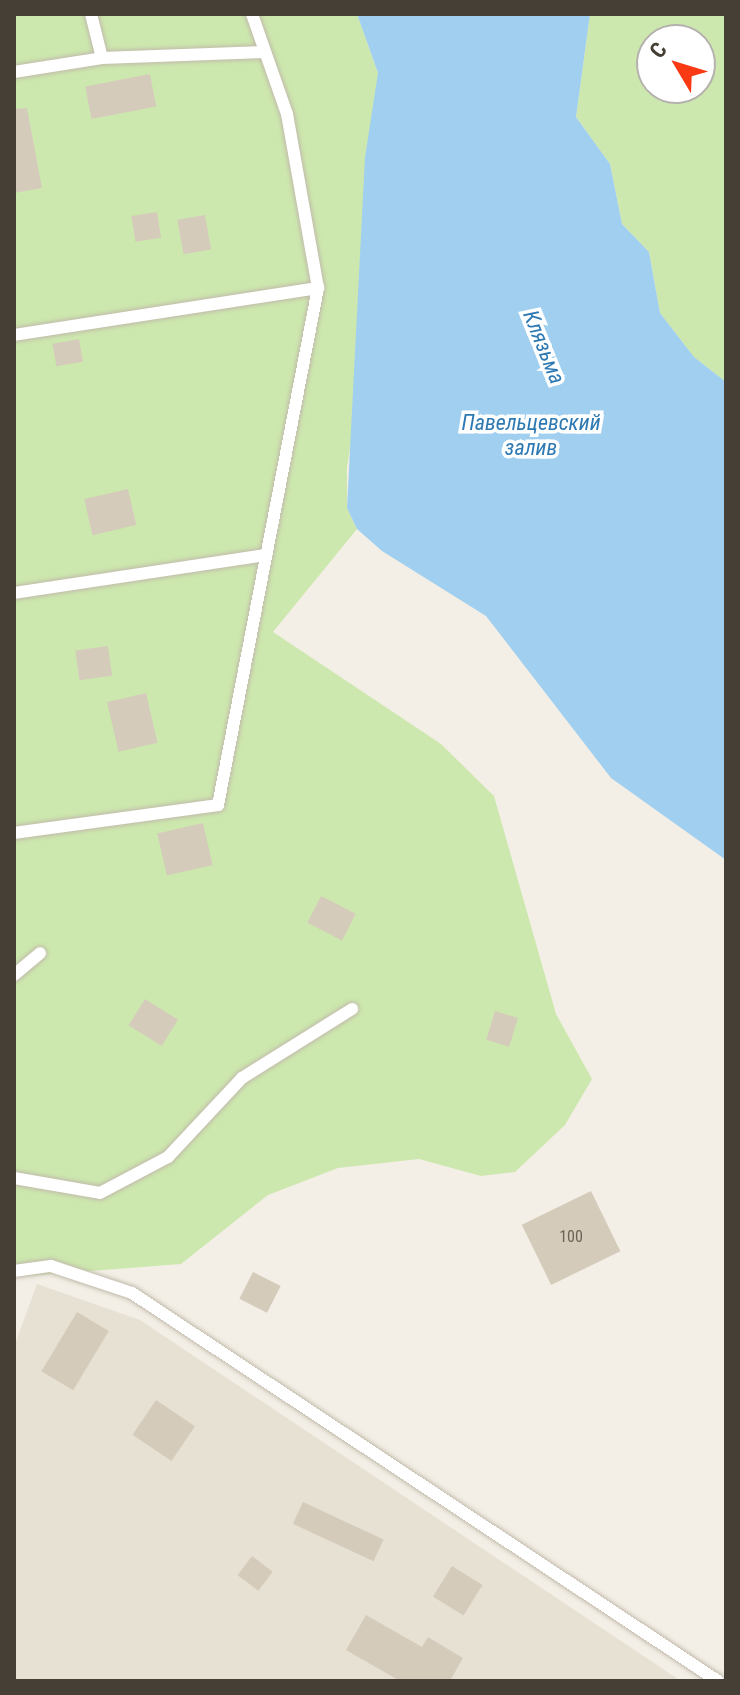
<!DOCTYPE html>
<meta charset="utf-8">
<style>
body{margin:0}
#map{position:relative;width:740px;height:1695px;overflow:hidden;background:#f3efe6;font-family:"Roboto Condensed",sans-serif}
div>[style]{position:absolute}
.residential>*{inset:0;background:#e7e1d4}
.green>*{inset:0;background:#cde8ae}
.water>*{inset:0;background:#a1cff0}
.building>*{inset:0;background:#d5cbbb;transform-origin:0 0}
.roads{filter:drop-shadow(0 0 2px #c1baab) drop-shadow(0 0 2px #c1baab)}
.lane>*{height:12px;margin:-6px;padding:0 6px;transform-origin:6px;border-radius:6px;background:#fff}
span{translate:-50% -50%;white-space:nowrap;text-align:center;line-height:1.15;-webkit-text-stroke:7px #fff;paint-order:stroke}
.number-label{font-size:16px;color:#6a6256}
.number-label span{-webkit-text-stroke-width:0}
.water-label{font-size:22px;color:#2e79b2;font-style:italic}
.frame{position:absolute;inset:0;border:16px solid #463f35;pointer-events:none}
.north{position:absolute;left:636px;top:24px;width:80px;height:80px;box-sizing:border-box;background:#fff;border:2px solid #b5b2ae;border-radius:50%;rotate:308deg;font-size:22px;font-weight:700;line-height:32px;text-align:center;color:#463f35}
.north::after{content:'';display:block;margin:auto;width:28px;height:36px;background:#fa3915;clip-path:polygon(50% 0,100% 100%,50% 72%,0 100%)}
</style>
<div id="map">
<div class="residential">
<div style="clip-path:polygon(37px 1284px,140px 1320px,681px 1681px,14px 1681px,14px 1347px)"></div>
</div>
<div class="green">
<div style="clip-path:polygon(14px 14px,357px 14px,378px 73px,355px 420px,347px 467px,347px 508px,357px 529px,273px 632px,441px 744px,494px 796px,556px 1014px,592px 1079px,565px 1125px,515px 1172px,481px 1176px,419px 1159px,338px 1168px,268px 1195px,181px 1264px,14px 1277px)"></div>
<div style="clip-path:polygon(evenodd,590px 14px,726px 14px,726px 382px,694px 357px,660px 313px,649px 252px,622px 224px,610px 164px,576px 117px,590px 14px,652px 40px,700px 40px,700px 88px,652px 88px,652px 40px)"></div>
</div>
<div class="water">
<div style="clip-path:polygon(357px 14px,590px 14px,576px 117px,610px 164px,622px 224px,649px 252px,660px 313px,694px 357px,726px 382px,726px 860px,611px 778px,486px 616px,382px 551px,357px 529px,347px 508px,365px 157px,378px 73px)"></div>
</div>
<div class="building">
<div style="left:150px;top:74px;width:33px;height:66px;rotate:79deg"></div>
<div style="clip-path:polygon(27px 108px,42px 188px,14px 193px,14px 109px)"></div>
<div style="left:157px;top:212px;width:26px;height:26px;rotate:81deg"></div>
<div style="left:205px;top:215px;width:35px;height:28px;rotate:80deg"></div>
<div style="left:79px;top:339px;width:23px;height:27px;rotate:80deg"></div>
<div style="left:128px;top:489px;width:37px;height:45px;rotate:77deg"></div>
<div style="left:108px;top:646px;width:30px;height:33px;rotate:82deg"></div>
<div style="left:146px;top:693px;width:51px;height:40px;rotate:77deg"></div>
<div style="left:203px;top:823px;width:43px;height:47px;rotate:77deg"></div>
<div style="left:321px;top:896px;width:39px;height:30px;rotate:27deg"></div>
<div style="left:145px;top:999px;width:39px;height:31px;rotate:32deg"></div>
<div style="left:495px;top:1011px;width:24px;height:30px;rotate:17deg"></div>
<div style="left:591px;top:1191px;width:67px;height:77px;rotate:64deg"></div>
<div style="left:253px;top:1272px;width:31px;height:30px;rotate:27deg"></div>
<div style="left:77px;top:1312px;width:37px;height:69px;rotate:31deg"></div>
<div style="left:156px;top:1400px;width:47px;height:42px;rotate:34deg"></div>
<div style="left:303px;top:1502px;width:89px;height:24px;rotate:25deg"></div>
<div style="left:252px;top:1556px;width:26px;height:24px;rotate:37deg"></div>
<div style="left:452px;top:1566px;width:36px;height:36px;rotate:32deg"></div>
<div style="clip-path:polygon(366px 1615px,422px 1647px,428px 1637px,463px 1658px,450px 1681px,400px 1681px,346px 1650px)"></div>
</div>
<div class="roads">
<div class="lane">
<div style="left:91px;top:14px;width:45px;rotate:76deg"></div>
<div style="left:14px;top:72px;width:89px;rotate:-9deg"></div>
<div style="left:102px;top:58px;width:162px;rotate:-2.1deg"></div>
<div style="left:14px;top:335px;width:308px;rotate:-8.8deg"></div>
<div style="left:14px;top:593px;width:255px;rotate:-8.6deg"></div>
<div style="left:14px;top:833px;width:206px;rotate:-7.8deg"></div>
<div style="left:218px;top:805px;width:527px;rotate:-79.05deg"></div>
<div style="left:318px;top:288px;width:177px;rotate:-100.1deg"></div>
<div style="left:287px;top:114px;width:106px;rotate:-109.3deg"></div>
<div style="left:14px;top:975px;width:34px;rotate:-40deg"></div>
<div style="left:14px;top:1178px;width:87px;rotate:9.9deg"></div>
<div style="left:100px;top:1193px;width:77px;rotate:-27.9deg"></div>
<div style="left:168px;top:1157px;width:108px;rotate:-46.9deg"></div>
<div style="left:242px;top:1078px;width:130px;rotate:-32.1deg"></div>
<div style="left:14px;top:1271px;width:37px;rotate:-8deg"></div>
<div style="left:51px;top:1266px;width:85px;rotate:18.4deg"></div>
<div style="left:132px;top:1293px;width:703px;rotate:33.51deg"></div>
</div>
</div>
<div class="number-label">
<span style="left:571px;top:1237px">100</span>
</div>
<div class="water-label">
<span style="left:544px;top:347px;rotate:68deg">Клязьма</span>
<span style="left:531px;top:435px">Павельцевский<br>залив</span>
</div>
<div class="frame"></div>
<div class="north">С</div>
</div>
